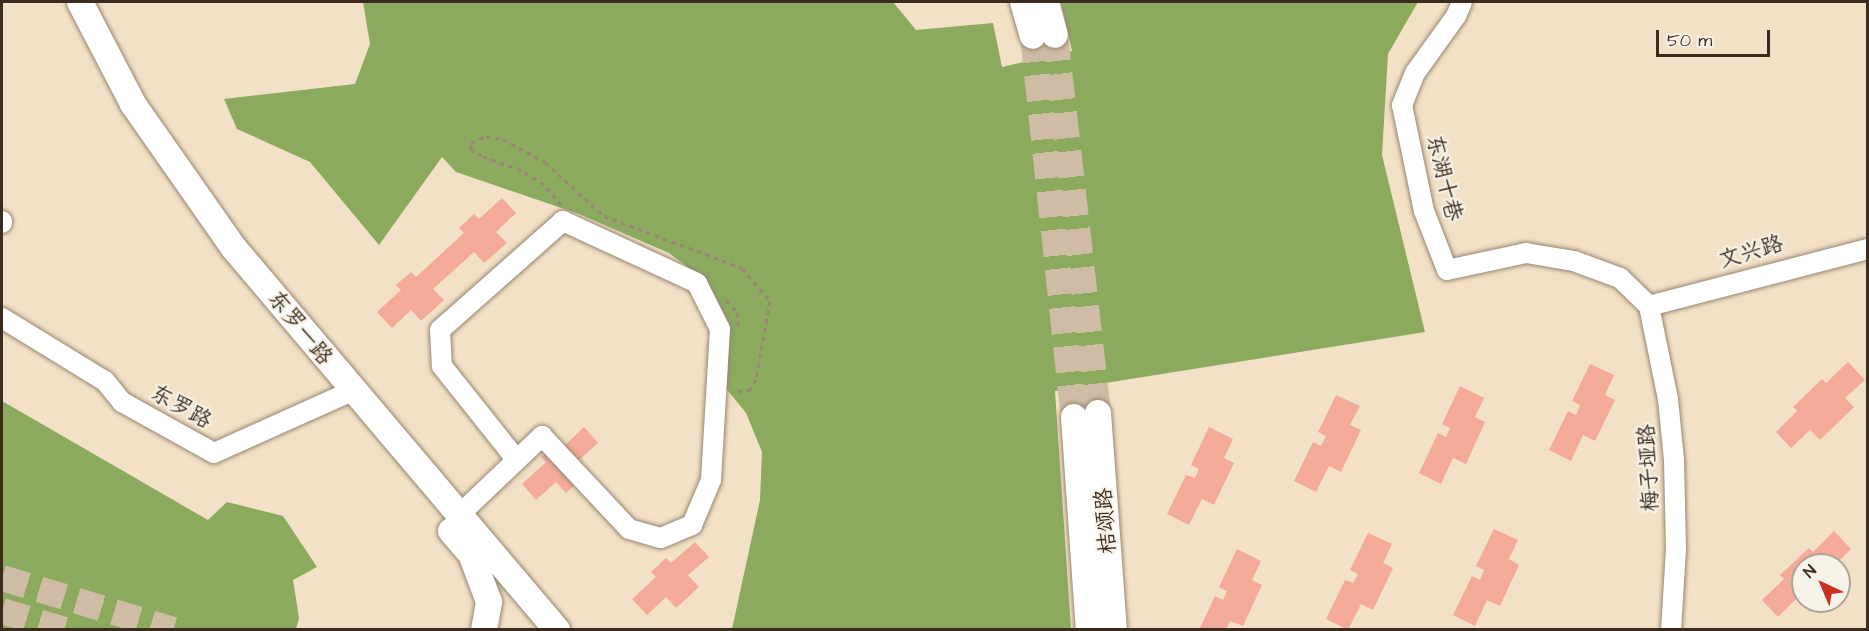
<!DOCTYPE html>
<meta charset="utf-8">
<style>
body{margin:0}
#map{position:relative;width:1869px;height:631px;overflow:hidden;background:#f3e1c7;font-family:"Architects Daughter","LXGW WenKai TC",sans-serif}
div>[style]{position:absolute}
.forest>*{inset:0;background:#8baa5e}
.building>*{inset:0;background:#f4aa98}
.major-tunnel>*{height:26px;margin-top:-13px;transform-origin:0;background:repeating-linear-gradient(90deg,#cebca5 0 26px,transparent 0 39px)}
.path>*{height:3px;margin-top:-1.5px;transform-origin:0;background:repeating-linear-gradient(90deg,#978672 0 4.5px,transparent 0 9px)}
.roads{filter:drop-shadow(0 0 2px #978672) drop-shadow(0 0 2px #978672)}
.minor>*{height:20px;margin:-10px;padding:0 10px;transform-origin:10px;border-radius:10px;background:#fff}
.major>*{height:26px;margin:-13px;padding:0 13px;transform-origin:13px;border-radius:13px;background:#fff}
span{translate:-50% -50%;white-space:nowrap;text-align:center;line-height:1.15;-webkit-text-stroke:4.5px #f7f3e8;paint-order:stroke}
.street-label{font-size:22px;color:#3b2a1e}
.frame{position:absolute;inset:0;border:3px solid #3b2a1e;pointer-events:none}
.north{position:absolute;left:1791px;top:553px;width:60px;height:60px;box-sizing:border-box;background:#f7f3e8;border:2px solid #aca397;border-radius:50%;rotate:316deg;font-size:16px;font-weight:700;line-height:24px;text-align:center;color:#3b2a1e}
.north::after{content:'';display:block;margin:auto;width:21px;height:27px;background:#c8321e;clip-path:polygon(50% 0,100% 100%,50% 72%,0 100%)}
.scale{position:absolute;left:1656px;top:30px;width:114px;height:27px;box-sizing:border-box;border:3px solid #3b2a1e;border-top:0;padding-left:8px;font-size:18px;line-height:21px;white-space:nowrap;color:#3b2a1e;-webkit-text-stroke:4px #f7f3e8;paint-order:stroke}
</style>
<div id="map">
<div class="forest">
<div style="clip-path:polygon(363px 2px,893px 2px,916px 30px,993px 23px,1002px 67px,1072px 51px,1061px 2px,1418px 2px,1388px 54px,1382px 155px,1425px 332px,1055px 391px,1071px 629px,732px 629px,760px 500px,762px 452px,746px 413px,725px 387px,704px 286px,689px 268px,669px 253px,579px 214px,456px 172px,442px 157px,379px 245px,310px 162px,237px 129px,224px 99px,355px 84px,370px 44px)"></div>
<div style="clip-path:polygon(2px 401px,208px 520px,227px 502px,283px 516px,317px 567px,293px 580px,299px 618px,296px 629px,2px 629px)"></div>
</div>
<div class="building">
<div style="clip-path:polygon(502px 198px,516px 213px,496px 232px,507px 243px,484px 263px,474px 252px,433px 289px,444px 300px,421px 321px,411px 310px,392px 328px,377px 312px,401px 290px,396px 285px,411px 272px,416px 277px,464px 233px,459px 228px,474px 214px,479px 219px)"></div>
<div style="clip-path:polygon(1848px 362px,1865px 380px,1845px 398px,1854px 407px,1820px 440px,1810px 430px,1791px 448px,1776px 432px,1797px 411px,1793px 407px,1822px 379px,1826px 383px)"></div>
<div style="clip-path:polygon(1590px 364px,1614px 375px,1605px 395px,1615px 400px,1595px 441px,1583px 435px,1571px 461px,1549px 450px,1568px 411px,1576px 415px,1580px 405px,1572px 401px)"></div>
<div style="clip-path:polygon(1460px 386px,1484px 398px,1475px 417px,1485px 422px,1466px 464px,1453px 458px,1441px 484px,1419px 473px,1438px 433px,1446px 437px,1450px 428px,1442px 424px)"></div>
<div style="clip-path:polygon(1336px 395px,1360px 406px,1350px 425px,1361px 430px,1341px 472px,1329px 466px,1316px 492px,1294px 481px,1313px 442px,1321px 446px,1326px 436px,1318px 432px)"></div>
<div style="clip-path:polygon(584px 427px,598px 443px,578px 461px,589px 472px,566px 493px,556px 482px,536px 500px,522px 484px,546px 462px,541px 457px,556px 444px,561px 449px)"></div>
<div style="clip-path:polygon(1209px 427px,1233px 439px,1224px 458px,1234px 463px,1214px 505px,1202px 499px,1189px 525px,1167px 514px,1186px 475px,1195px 478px,1199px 469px,1191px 465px)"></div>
<div style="clip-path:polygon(1494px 529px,1518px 540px,1509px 559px,1519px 565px,1500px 606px,1487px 600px,1475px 626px,1453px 615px,1472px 576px,1480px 580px,1484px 570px,1476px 566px)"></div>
<div style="clip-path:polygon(1834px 531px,1851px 549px,1835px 565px,1803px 565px,1803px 601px,1815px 601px,1807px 609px,1797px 598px,1778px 617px,1762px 600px,1784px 579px,1780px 575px,1809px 548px,1813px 552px)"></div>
<div style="clip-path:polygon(1368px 533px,1392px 544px,1383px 563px,1393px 568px,1373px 610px,1361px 604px,1348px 630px,1326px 619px,1345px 580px,1353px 583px,1358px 574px,1350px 570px)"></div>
<div style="clip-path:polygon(695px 542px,709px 557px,688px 575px,699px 587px,676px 608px,666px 597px,647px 615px,632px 599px,656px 577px,651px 572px,666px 558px,671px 563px)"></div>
<div style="clip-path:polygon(1237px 549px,1261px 561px,1252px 580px,1262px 585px,1243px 626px,1230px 621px,1226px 630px,1199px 630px,1215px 596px,1223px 600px,1227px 591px,1219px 587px)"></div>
</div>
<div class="major-tunnel">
<div style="left:1055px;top:35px;width:380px;rotate:83.5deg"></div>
<div style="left:1033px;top:36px;width:383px;rotate:83.9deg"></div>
<div style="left:2px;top:578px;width:179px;rotate:16.9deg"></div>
<div style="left:2px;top:611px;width:66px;rotate:16.8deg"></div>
</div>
<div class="path">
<div style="left:561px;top:205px;width:27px;rotate:-129deg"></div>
<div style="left:544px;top:184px;width:27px;rotate:-149deg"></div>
<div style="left:521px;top:170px;width:41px;rotate:-160.3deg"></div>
<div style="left:482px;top:156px;width:13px;rotate:-148deg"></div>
<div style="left:471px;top:149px;width:6px;rotate:-90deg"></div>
<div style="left:471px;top:143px;width:17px;rotate:-25deg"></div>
<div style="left:486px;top:136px;width:17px;rotate:10deg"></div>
<div style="left:503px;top:139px;width:48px;rotate:28.7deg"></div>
<div style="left:545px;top:162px;width:80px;rotate:42.5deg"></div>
<div style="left:604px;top:216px;width:147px;rotate:20.6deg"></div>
<div style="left:742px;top:268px;width:43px;rotate:49.7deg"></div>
<div style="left:770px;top:301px;width:79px;rotate:100.2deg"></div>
<div style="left:756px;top:379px;width:11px;rotate:117deg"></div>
<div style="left:751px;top:389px;width:9px;rotate:162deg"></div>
<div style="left:742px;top:392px;width:9px;rotate:-153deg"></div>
<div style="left:726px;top:300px;width:16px;rotate:47deg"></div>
<div style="left:737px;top:312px;width:16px;rotate:86deg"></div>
</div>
<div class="roads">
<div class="minor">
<div style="left:1462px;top:2px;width:15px;rotate:113deg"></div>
<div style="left:1456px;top:16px;width:70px;rotate:125.7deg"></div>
<div style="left:1415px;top:73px;width:35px;rotate:112deg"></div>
<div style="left:1402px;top:105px;width:108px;rotate:78.3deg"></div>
<div style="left:1424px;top:211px;width:63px;rotate:68.7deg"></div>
<div style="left:1447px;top:270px;width:81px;rotate:-12.1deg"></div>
<div style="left:1526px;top:253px;width:49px;rotate:9.5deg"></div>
<div style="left:1574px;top:261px;width:49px;rotate:20.3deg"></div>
<div style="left:1620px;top:278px;width:40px;rotate:44deg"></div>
<div style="left:2px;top:221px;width:2px;rotate:90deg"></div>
<div style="left:1649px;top:306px;width:95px;rotate:78.5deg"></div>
<div style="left:1668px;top:399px;width:61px;rotate:84.4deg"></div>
<div style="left:1674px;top:460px;width:89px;rotate:88.7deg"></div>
<div style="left:1676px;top:549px;width:81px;rotate:93.5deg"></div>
<div style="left:1649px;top:306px;width:226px;rotate:-14.6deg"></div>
<div style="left:2px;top:318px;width:121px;rotate:31.5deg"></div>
<div style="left:105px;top:381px;width:27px;rotate:51deg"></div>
<div style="left:122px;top:402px;width:105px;rotate:29deg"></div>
<div style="left:214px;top:453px;width:151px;rotate:-24.2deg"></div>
<div style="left:459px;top:515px;width:115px;rotate:-43.6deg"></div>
<div style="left:542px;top:436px;width:127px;rotate:46.9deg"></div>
<div style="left:629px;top:529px;width:33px;rotate:16deg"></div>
<div style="left:661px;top:538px;width:34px;rotate:-23deg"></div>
<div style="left:692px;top:525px;width:49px;rotate:-67.1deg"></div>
<div style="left:711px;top:480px;width:151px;rotate:-86.6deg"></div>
<div style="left:720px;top:329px;width:51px;rotate:-116.6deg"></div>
<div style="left:697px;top:283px;width:148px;rotate:-155.2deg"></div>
<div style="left:563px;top:221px;width:164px;rotate:138.5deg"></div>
<div style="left:440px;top:330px;width:36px;rotate:87deg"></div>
<div style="left:442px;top:366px;width:119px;rotate:51.5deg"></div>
</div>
<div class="major">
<div style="left:80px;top:2px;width:115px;rotate:62.5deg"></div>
<div style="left:133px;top:104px;width:174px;rotate:55deg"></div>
<div style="left:233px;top:247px;width:502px;rotate:49.77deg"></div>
<div style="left:1023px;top:2px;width:35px;rotate:74deg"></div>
<div style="left:1046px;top:2px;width:34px;rotate:75deg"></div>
<div style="left:1098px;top:413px;width:218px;rotate:85.8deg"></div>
<div style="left:1074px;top:417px;width:214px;rotate:86deg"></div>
<div style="left:451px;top:531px;width:30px;rotate:49deg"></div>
<div style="left:471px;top:554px;width:51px;rotate:69.4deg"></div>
<div style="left:489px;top:602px;width:28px;rotate:100deg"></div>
</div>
</div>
<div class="street-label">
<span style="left:1444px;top:178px;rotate:76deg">东湖十巷</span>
<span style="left:1751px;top:252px;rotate:-16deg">文兴路</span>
<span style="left:300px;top:328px;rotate:51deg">东罗一路</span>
<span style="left:181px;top:407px;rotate:29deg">东罗路</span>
<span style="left:1649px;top:468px;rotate:-93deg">梅子垭路</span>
<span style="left:1106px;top:521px;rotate:-94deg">桔颂路</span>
</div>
<div class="frame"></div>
<div class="north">N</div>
<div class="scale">50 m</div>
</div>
